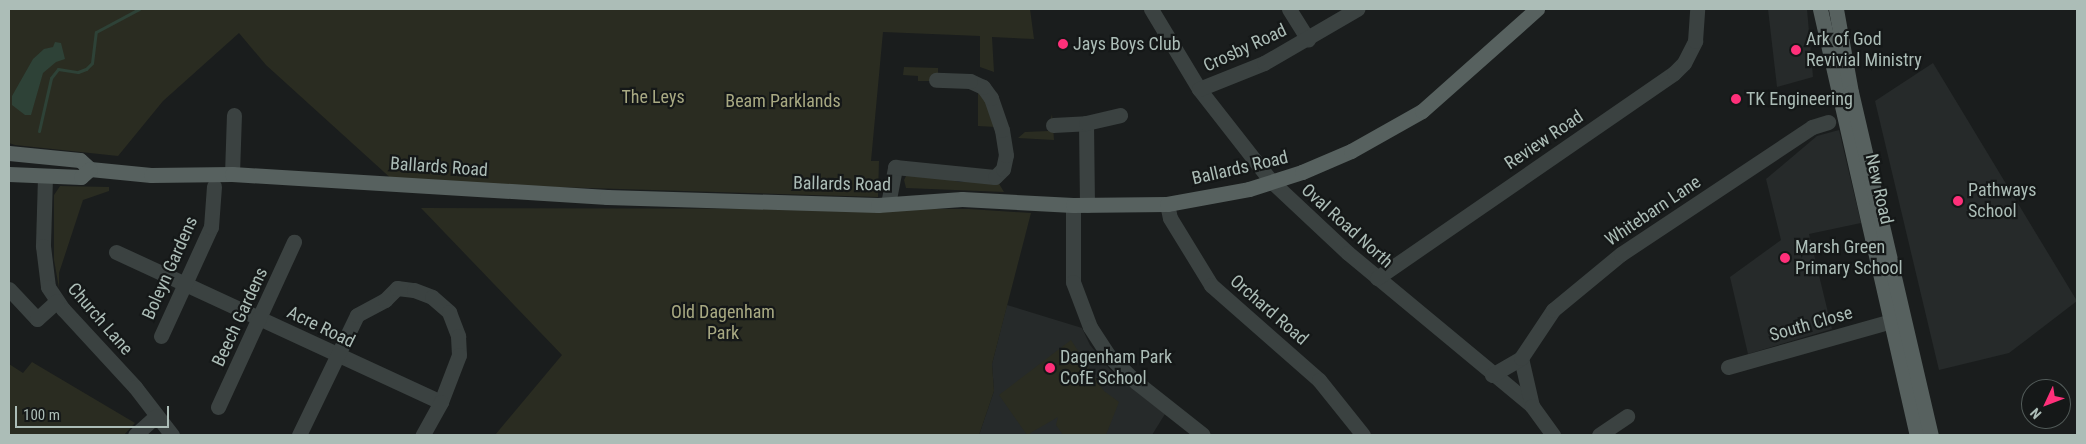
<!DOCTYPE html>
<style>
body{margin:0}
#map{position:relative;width:2086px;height:444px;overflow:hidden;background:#1a1d1d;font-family:"Roboto Condensed",sans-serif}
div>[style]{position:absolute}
.built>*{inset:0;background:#262a2a}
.green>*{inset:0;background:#2a2c21}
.water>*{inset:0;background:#2e4237}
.stream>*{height:3px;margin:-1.5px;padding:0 1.5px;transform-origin:1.5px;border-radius:1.5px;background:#2e4237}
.minor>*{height:15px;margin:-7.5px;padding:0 7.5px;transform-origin:7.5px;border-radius:7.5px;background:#3b4241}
.major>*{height:15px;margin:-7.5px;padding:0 7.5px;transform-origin:7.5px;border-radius:7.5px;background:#57615f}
.dots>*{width:14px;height:14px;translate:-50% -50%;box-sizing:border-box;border:2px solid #151818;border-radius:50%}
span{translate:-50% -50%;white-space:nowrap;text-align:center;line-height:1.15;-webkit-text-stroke:4.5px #151818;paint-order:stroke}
.poi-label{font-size:18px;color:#acbdb7}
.left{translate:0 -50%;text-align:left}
.street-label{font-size:18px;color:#acbdb7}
.park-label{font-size:18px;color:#a8a982}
.frame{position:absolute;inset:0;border:10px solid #acbdb7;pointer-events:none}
.north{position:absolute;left:2021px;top:379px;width:50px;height:50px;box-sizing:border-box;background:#151818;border:1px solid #515a58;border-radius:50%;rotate:227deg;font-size:14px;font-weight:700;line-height:20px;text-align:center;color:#acbdb7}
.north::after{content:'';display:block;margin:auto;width:18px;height:22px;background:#ff307a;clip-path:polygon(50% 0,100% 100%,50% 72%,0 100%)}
.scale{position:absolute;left:15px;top:406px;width:154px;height:22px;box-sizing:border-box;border:2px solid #acbdb7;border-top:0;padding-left:6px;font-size:15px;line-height:18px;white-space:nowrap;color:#acbdb7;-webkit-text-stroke:4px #151818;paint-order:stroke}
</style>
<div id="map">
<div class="built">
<div style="clip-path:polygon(1768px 9px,1807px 9px,1813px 77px,1777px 87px)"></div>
<div style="clip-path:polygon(1933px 63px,2077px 301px,2009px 353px,1939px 370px,1875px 101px)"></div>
<div style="clip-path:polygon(1839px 130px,1861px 223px,1809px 234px,1832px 329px,1748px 354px,1730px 277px,1781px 240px,1766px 179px,1817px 136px)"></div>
<div style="clip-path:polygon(1007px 305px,1082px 328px,1090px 345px,1112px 372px,1165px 414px,1152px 435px,979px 435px,994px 391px,992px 364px)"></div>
</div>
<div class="green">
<div style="clip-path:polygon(9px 9px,1030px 9px,1034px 39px,992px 37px,994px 72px,980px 67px,980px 36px,883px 32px,871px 161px,879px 161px,878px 197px,395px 182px,266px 65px,239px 33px,163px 101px,118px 156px,15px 145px,9px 143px)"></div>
<div style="clip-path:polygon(904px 67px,938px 68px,938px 81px,918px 81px,918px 76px,903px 75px)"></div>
<div style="clip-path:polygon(978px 86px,982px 88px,996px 127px,978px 126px)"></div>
<div style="clip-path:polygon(1052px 114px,1054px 140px,1018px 138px,1025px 132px,1048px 131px)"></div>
<div style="clip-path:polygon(907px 174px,928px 174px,959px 182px,998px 182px,1004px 192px,906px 188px,904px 180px)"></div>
<div style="clip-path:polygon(60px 186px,109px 187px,109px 191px,83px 200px,59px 273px,59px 288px,54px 260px,54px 195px)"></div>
<div style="clip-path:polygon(421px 208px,969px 209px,1031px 213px,992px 364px,994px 391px,979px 435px,495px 435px,562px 355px)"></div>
<div style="clip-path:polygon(1071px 340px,1104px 391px,1119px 402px,1106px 435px,1063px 435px,1056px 425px,1058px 417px,1027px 435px,999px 395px)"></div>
<div style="clip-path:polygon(32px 362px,135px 423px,124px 435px,9px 435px,9px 364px,23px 373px)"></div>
</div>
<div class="water">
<div style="clip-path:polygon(55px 42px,61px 43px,65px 59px,56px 62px,43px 73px,31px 115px,25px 115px,12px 105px,12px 96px,33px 59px,44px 49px,53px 47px)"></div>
</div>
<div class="stream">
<div style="left:39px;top:131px;width:54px;rotate:-77.2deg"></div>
<div style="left:51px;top:78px;width:11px;rotate:-52deg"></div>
<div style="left:58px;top:69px;width:20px;rotate:9deg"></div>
<div style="left:78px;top:72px;width:9px;rotate:-21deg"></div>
<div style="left:86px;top:69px;width:8px;rotate:-45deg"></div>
<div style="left:92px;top:63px;width:31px;rotate:-83deg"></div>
<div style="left:96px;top:32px;width:49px;rotate:-28.1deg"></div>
</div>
<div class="minor">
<div style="left:1151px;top:9px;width:93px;rotate:59deg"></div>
<div style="left:1199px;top:89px;width:117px;rotate:52deg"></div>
<div style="left:1271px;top:181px;width:105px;rotate:43.1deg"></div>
<div style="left:1348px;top:253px;width:239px;rotate:39.7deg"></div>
<div style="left:1289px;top:9px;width:36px;rotate:58deg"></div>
<div style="left:1199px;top:89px;width:70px;rotate:-21.8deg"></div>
<div style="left:1264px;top:63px;width:108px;rotate:-30.1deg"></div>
<div style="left:1086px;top:123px;width:82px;rotate:89.3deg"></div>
<div style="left:1053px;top:125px;width:33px;rotate:-3deg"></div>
<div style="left:1086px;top:123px;width:35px;rotate:-13deg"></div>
<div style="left:232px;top:174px;width:59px;rotate:-88.1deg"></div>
<div style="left:45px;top:177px;width:69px;rotate:91.7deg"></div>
<div style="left:43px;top:246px;width:41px;rotate:83deg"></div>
<div style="left:48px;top:287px;width:27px;rotate:56deg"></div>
<div style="left:63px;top:309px;width:106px;rotate:47.3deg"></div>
<div style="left:135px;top:387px;width:61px;rotate:52.4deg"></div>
<div style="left:888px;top:204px;width:38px;rotate:-79deg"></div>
<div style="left:895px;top:167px;width:100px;rotate:5.7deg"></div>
<div style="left:995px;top:177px;width:11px;rotate:-45deg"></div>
<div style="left:1003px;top:169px;width:14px;rotate:-78deg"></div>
<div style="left:1006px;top:155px;width:25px;rotate:-99deg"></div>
<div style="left:1002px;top:130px;width:34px;rotate:-109deg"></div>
<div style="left:991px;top:98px;width:14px;rotate:-126deg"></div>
<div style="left:983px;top:87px;width:14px;rotate:-155deg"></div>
<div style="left:970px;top:81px;width:34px;rotate:-178deg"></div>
<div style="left:1167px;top:204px;width:14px;rotate:78deg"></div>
<div style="left:1170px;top:218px;width:79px;rotate:58.5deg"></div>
<div style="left:1211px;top:285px;width:144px;rotate:41.3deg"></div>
<div style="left:1319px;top:380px;width:70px;rotate:51.3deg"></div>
<div style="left:1073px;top:205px;width:77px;rotate:90deg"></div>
<div style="left:1073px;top:282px;width:48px;rotate:69.3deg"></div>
<div style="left:1090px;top:327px;width:33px;rotate:57deg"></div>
<div style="left:1108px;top:355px;width:39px;rotate:44deg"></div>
<div style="left:1136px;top:382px;width:85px;rotate:38.3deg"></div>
<div style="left:116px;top:252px;width:358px;rotate:24.8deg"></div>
<div style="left:1377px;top:278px;width:361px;rotate:-34.6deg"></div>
<div style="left:1674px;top:73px;width:14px;rotate:-45deg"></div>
<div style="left:1684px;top:63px;width:25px;rotate:-63deg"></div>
<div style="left:1695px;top:41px;width:32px;rotate:-86deg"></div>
<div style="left:9px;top:289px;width:41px;rotate:47deg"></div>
<div style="left:37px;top:319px;width:27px;rotate:-42deg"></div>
<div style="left:161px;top:336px;width:120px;rotate:-65.4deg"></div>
<div style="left:211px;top:227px;width:41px;rotate:-85.8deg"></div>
<div style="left:1521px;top:358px;width:49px;rotate:77.1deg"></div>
<div style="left:1532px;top:406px;width:36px;rotate:54deg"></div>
<div style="left:1728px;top:367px;width:181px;rotate:-15.7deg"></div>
<div style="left:1492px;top:375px;width:34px;rotate:-30deg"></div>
<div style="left:1521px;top:358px;width:58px;rotate:-56.3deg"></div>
<div style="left:1553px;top:310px;width:88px;rotate:-39.5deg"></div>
<div style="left:1621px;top:254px;width:229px;rotate:-33.6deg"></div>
<div style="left:1812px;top:127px;width:17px;rotate:-17deg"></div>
<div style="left:218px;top:407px;width:182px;rotate:-65.3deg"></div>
<div style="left:135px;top:435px;width:28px;rotate:-42deg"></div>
<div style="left:299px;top:435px;width:133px;rotate:-64.2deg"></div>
<div style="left:357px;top:315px;width:32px;rotate:-28deg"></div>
<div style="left:385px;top:300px;width:17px;rotate:-45deg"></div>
<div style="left:397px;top:288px;width:17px;rotate:7deg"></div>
<div style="left:414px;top:290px;width:19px;rotate:21deg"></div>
<div style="left:432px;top:297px;width:23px;rotate:41deg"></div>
<div style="left:449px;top:312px;width:26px;rotate:69deg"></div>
<div style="left:458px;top:336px;width:19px;rotate:87deg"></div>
<div style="left:459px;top:355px;width:50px;rotate:111deg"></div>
<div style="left:441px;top:402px;width:38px;rotate:119deg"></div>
<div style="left:1599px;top:435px;width:34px;rotate:-34deg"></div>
</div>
<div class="major">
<div style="left:1820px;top:9px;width:437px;rotate:77.2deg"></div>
<div style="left:1836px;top:9px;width:84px;rotate:79.8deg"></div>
<div style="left:1851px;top:92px;width:352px;rotate:76.9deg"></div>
<div style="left:9px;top:153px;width:71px;rotate:5.6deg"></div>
<div style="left:80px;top:160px;width:13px;rotate:42deg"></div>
<div style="left:90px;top:169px;width:61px;rotate:5.6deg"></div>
<div style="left:151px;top:175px;width:81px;rotate:-0.7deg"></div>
<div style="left:232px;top:174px;width:376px;rotate:3.5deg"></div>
<div style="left:607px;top:197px;width:271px;rotate:1.7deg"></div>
<div style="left:878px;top:205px;width:84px;rotate:-4.1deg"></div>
<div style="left:962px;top:199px;width:111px;rotate:3.1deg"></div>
<div style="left:1073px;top:205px;width:94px;rotate:-0.6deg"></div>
<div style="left:1167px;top:204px;width:83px;rotate:-10.4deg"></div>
<div style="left:1249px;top:189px;width:56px;rotate:-17.8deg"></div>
<div style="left:1302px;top:172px;width:53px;rotate:-23.2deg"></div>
<div style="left:1351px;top:151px;width:81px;rotate:-29.4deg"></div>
<div style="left:1422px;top:111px;width:154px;rotate:-41.6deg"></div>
<div style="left:9px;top:174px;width:72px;rotate:2.4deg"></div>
<div style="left:81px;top:177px;width:12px;rotate:-42deg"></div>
</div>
<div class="dots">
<div style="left:1063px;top:44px;background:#ff307a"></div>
<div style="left:1796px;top:50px;background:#ff307a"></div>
<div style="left:1736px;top:99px;background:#ff307a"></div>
<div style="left:1958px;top:201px;background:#ff307a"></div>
<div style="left:1785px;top:258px;background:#ff307a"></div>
<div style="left:1050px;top:368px;background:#ff307a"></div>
</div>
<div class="poi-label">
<span class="left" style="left:1806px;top:50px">Ark of God<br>Revivial Ministry</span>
<span class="left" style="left:1073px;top:44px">Jays Boys Club</span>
<span class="left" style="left:1746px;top:99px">TK Engineering</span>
<span class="left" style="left:1968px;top:201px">Pathways<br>School</span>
<span class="left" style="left:1795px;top:258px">Marsh Green<br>Primary School</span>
<span class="left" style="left:1060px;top:368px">Dagenham Park<br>CofE School</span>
</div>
<div class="street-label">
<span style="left:1245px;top:48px;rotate:-25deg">Crosby Road</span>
<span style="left:1544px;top:140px;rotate:-34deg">Review Road</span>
<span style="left:439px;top:167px;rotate:4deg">Ballards Road</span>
<span style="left:1240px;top:168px;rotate:-13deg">Ballards Road</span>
<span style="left:842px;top:184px;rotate:1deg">Ballards Road</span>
<span style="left:1879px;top:189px;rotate:77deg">New Road</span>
<span style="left:1653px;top:211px;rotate:-34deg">Whitebarn Lane</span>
<span style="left:1347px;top:226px;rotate:42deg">Oval Road North</span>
<span style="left:170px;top:268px;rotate:-66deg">Boleyn Gardens</span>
<span style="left:1269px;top:310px;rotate:41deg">Orchard Road</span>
<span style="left:240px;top:317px;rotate:-65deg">Beech Gardens</span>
<span style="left:100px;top:319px;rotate:49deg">Church Lane</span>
<span style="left:1811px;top:324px;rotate:-16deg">South Close</span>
<span style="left:321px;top:327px;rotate:26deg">Acre Road</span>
</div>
<div class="park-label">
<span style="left:653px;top:97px">The Leys</span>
<span style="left:783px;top:101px">Beam Parklands</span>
<span style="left:723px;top:323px">Old Dagenham<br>Park</span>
</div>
<div class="frame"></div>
<div class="north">N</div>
<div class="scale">100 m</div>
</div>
